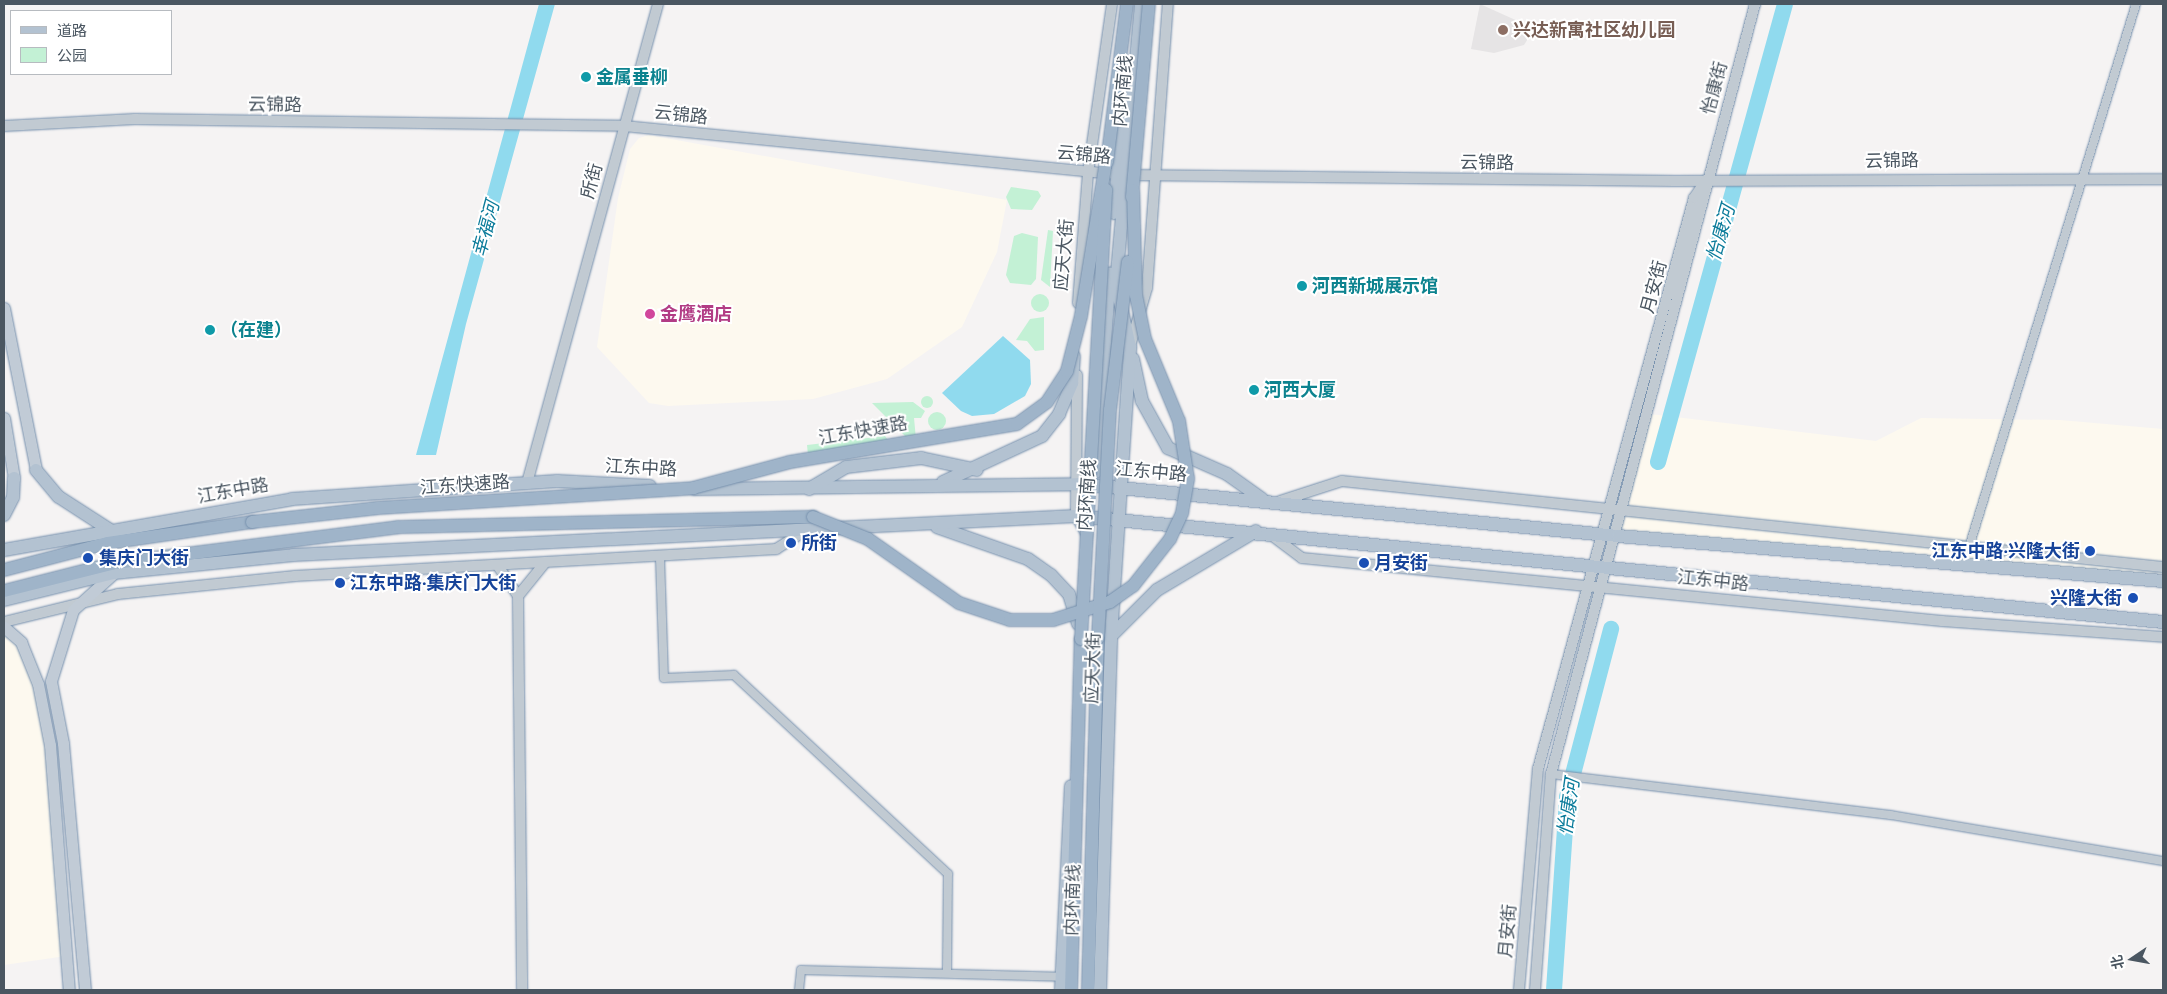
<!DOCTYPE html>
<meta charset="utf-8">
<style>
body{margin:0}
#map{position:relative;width:2167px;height:994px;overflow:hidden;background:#f5f3f3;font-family:"PT Sans","Noto Sans SC",sans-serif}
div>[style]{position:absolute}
.commercial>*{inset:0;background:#fdf9ef}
.education>*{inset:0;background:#e6e4e5}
.green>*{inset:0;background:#c3f1d5}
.round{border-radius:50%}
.water>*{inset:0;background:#90daee}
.river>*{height:16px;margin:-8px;padding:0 8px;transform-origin:8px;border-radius:8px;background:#90daee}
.roads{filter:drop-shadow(0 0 1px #7690ad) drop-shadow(0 0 1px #7690ad)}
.minor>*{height:8px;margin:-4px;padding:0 4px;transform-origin:4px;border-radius:4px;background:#c1cad2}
.tertiary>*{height:10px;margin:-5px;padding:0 5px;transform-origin:5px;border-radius:5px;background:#c1cad2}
.secondary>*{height:11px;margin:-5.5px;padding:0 5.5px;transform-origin:5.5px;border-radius:5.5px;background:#c1cbd6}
.primary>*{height:12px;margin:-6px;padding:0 6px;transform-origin:6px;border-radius:6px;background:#b3c2d1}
.trunk>*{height:12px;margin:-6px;padding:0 6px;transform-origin:6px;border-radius:6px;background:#9fb4c9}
.bridges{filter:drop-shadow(0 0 1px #7690ad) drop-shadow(0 0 1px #7690ad)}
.trunk-bridge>*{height:12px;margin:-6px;padding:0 6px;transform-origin:6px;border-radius:6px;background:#9fb4c9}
.dots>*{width:14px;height:14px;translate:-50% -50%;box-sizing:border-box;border:2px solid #fff;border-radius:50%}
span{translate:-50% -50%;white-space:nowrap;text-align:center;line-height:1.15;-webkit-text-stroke:4px #fff;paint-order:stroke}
.education-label{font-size:18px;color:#785e54;font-weight:700}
.left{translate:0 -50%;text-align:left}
.culture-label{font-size:18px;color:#0d838f;font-weight:700}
.street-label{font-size:18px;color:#4a5661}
.hotel-label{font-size:18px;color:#b23c85;font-weight:700}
.transit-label{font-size:18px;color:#164399;font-weight:700}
.right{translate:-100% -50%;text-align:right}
.water-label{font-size:19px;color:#0c7c9b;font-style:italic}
.frame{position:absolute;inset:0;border:5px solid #4a5661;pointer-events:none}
.legend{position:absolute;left:10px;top:10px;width:162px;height:65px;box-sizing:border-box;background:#fff;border:1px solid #b7bbc0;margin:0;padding:6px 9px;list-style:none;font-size:15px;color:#4a5661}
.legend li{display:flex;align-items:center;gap:10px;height:25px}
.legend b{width:25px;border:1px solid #b7bbc0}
.north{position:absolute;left:2107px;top:934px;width:50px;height:50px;-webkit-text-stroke:4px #fff;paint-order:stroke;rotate:258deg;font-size:14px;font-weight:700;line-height:20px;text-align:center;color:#4a5661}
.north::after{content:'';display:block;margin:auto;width:18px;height:22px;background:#4a5661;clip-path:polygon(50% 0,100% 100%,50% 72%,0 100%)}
</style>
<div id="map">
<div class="commercial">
<div style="clip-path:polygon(649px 135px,1007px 200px,997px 252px,962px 327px,887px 379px,813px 399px,668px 406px,649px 403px,597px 347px,618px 198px,630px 149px,639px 138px)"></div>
<div style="clip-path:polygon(1650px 414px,1876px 441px,1921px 418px,2060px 420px,2163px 429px,2163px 581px,1618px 536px)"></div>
<div style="clip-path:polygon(4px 627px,21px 642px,50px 745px,66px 956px,4px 965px)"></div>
</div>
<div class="education">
<div style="clip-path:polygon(1480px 4px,1529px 26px,1531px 34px,1524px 45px,1494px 53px,1471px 49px)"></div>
</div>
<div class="green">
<div style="clip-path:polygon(1011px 187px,1038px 191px,1041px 196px,1032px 210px,1011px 209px,1006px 197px)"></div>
<div style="clip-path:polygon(1048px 230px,1053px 231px,1050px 287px,1041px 280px)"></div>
<div style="clip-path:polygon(1022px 233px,1038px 237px,1036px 279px,1031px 285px,1010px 283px,1006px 275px,1014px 236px)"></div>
<div class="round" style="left:1031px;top:294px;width:18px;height:18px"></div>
<div style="clip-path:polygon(1044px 317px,1044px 350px,1035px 351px,1027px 341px,1016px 340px,1030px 319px)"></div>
<div class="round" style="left:921px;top:396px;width:12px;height:12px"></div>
<div style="clip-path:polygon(913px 402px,925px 411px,921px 418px,914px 418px,916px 439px,911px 442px,872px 403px)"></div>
<div class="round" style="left:928px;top:412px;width:18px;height:18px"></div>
<div style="clip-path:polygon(885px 436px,891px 444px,808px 455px,807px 445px)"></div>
</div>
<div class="water">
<div style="clip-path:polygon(539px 4px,555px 4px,466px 324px,436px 455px,416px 455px)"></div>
<div style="clip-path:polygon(1003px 336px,1030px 360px,1031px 384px,1025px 396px,994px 414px,972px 416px,961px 411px,942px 393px)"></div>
</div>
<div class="river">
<div style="left:1658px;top:462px;width:475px;rotate:-74.5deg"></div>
<div style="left:1554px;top:990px;width:193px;rotate:-86.1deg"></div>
<div style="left:1567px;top:797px;width:174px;rotate:-75.3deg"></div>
</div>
<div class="roads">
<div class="minor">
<div style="left:1970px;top:544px;width:565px;rotate:-72.91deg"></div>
<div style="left:660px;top:558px;width:120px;rotate:88.1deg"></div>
<div style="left:664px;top:678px;width:70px;rotate:-2.5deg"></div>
<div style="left:734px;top:675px;width:292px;rotate:42.9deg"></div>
<div style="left:948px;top:874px;width:99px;rotate:90.6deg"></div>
<div style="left:1551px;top:774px;width:342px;rotate:6.9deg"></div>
<div style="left:1891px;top:815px;width:276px;rotate:9.6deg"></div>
<div style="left:799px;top:990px;width:20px;rotate:-84deg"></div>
<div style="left:801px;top:970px;width:260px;rotate:1.5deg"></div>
</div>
<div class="tertiary">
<div style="left:4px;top:126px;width:131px;rotate:-3.1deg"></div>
<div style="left:135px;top:119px;width:489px;rotate:0.8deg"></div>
<div style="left:624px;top:126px;width:488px;rotate:5.6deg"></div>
<div style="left:1127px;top:175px;width:547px;rotate:0.63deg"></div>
<div style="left:1674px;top:181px;width:489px;rotate:-0.2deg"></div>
<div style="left:1078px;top:303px;width:130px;rotate:-85.6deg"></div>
<div style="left:1088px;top:173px;width:171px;rotate:-81.9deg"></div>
<div style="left:1130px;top:346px;width:60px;rotate:-73.7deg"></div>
<div style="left:1147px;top:288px;width:285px;rotate:-85.8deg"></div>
<div style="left:1077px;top:375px;width:141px;rotate:90.4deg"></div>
<div style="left:1076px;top:516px;width:22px;rotate:60deg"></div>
<div style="left:527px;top:483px;width:497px;rotate:-74.7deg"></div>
<div style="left:1280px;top:501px;width:65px;rotate:-17.9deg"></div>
<div style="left:1342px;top:481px;width:825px;rotate:5.98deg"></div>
<div style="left:1270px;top:534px;width:40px;rotate:37deg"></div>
<div style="left:1302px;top:558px;width:643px;rotate:5.62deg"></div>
<div style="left:1942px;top:621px;width:222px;rotate:4.1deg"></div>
<div style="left:498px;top:566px;width:36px;rotate:56deg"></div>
<div style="left:518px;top:596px;width:394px;rotate:89.4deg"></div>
<div style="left:518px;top:596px;width:41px;rotate:-50.9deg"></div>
<div style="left:4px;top:622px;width:117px;rotate:-13.8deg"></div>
<div style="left:118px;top:594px;width:178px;rotate:-5.8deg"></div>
<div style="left:295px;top:576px;width:482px;rotate:-3.2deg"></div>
<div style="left:776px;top:549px;width:36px;rotate:-32deg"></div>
<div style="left:1519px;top:990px;width:222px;rotate:-85.1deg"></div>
<div style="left:1538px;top:769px;width:592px;rotate:-74.72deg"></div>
<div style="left:1694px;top:198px;width:22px;rotate:-56deg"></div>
<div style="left:1535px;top:990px;width:217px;rotate:-85.8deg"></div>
<div style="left:1551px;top:774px;width:797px;rotate:-75.16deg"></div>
</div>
<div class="secondary">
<div style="left:4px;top:308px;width:165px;rotate:78.8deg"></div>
<div style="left:4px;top:418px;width:61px;rotate:80.5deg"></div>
<div style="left:4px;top:627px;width:23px;rotate:41deg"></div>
<div style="left:21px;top:642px;width:45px;rotate:68deg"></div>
<div style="left:38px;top:684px;width:62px;rotate:78.9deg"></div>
<div style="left:50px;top:745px;width:246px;rotate:85.6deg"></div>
<div style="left:85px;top:990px;width:248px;rotate:-95.1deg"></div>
<div style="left:63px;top:743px;width:63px;rotate:-101deg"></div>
<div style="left:51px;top:681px;width:74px;rotate:-72.8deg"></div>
<div style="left:73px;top:610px;width:55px;rotate:-42.1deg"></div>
</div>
<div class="primary">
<div style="left:1118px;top:146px;width:45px;rotate:-87.5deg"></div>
<div style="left:1114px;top:213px;width:75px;rotate:-85.4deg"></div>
<div style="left:1133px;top:359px;width:43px;rotate:77.9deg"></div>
<div style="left:1142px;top:401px;width:54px;rotate:61deg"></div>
<div style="left:1168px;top:448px;width:64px;rotate:23.8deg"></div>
<div style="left:1227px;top:474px;width:43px;rotate:35.5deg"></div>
<div style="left:36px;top:470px;width:35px;rotate:50deg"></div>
<div style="left:59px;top:497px;width:61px;rotate:32.9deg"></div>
<div style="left:1096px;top:472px;width:199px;rotate:-86deg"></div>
<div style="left:943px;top:482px;width:109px;rotate:-24.9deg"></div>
<div style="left:1042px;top:436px;width:28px;rotate:-52deg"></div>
<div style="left:1059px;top:414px;width:34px;rotate:-67deg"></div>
<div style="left:1072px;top:383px;width:27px;rotate:-86deg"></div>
<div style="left:695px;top:489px;width:383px;rotate:-0.7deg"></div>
<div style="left:1078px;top:484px;width:542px;rotate:5.5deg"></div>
<div style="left:1618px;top:536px;width:547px;rotate:4.72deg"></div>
<div style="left:809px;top:489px;width:43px;rotate:-30.7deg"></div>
<div style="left:846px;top:467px;width:76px;rotate:-6.8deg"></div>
<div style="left:921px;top:458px;width:57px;rotate:12.1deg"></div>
<div style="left:4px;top:515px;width:20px;rotate:-63deg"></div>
<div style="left:13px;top:497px;width:19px;rotate:-87deg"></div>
<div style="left:937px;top:527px;width:96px;rotate:19.4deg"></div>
<div style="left:1028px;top:559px;width:28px;rotate:35deg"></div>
<div style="left:1051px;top:575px;width:26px;rotate:47deg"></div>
<div style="left:1069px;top:594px;width:31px;rotate:73deg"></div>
<div style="left:4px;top:550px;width:292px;rotate:-10deg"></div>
<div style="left:292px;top:499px;width:266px;rotate:-3.9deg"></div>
<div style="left:557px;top:481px;width:93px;rotate:3.1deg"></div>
<div style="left:4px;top:600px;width:113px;rotate:-13.8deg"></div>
<div style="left:114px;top:573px;width:180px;rotate:-5.7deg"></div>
<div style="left:293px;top:555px;width:784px;rotate:-2.85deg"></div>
<div style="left:1076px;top:516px;width:1092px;rotate:5.57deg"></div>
<div style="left:1111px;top:636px;width:65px;rotate:-45deg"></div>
<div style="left:1157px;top:590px;width:115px;rotate:-30.8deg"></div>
<div style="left:1061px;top:990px;width:204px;rotate:-87.2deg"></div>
<div style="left:1100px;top:990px;width:354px;rotate:-88.2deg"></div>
<div style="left:1111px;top:636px;width:290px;rotate:-86.2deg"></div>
<div style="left:1130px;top:347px;width:65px;rotate:-102.5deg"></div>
<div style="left:1116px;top:284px;width:281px;rotate:-84.9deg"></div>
</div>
<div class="trunk">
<div style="left:4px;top:570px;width:107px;rotate:-14.6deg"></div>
<div style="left:108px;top:543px;width:146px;rotate:-8.3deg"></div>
<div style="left:4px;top:591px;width:114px;rotate:-14.2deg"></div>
<div style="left:115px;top:563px;width:285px;rotate:-7.2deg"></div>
<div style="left:398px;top:527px;width:415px;rotate:-1.4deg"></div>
<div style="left:1071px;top:990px;width:351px;rotate:-88.4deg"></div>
<div style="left:1088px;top:990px;width:352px;rotate:-88.4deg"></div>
</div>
</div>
<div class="bridges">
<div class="trunk-bridge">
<div style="left:1107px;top:162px;width:159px;rotate:-82.8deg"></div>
<div style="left:1132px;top:197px;width:194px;rotate:-85deg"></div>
<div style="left:813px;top:517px;width:59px;rotate:21.8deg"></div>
<div style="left:868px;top:539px;width:111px;rotate:35.1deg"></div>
<div style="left:959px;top:603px;width:54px;rotate:18.4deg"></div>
<div style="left:1010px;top:620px;width:43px"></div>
<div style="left:1053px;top:620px;width:60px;rotate:-17.5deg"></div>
<div style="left:1110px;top:602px;width:28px;rotate:-35deg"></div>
<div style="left:1133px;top:586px;width:60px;rotate:-51.8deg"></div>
<div style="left:1170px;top:539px;width:29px;rotate:-65deg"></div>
<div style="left:1182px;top:513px;width:35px;rotate:-80deg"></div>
<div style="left:1188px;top:479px;width:59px;rotate:-98.8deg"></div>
<div style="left:1179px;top:421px;width:89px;rotate:-112.5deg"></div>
<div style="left:1145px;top:339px;width:45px;rotate:-101.6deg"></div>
<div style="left:1136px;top:295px;width:105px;rotate:-91.6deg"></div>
<div style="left:252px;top:522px;width:127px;rotate:-6.3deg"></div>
<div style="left:378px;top:508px;width:316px;rotate:-3.6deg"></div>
<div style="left:693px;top:488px;width:100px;rotate:-15deg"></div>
<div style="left:790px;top:462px;width:230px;rotate:-9.5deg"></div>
<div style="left:1017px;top:424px;width:37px;rotate:-36deg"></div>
<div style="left:1047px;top:402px;width:37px;rotate:-57deg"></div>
<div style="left:1067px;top:371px;width:57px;rotate:-75.7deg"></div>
<div style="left:1081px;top:316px;width:163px;rotate:-80.8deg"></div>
<div style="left:1098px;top:638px;width:228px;rotate:-87deg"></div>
<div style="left:1110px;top:410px;width:149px;rotate:-83.1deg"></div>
<div style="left:1081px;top:639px;width:450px;rotate:-86.8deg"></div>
</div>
</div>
<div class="dots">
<div style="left:1503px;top:30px;background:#8d6e63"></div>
<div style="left:586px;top:77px;background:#0f9aa8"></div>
<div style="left:1302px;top:286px;background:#0f9aa8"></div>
<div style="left:650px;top:314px;background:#d1479c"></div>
<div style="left:210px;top:330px;background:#0f9aa8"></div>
<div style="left:1254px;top:390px;background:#0f9aa8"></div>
<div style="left:791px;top:543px;background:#1a4fb4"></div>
<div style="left:2090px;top:551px;background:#1a4fb4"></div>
<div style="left:88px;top:558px;background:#1a4fb4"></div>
<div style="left:1364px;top:563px;background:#1a4fb4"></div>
<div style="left:340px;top:583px;background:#1a4fb4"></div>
<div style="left:2133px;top:598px;background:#1a4fb4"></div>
</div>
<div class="education-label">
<span class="left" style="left:1513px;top:30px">兴达新寓社区幼儿园</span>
</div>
<div class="culture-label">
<span class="left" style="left:596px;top:77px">金属垂柳</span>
<span class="left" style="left:1312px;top:286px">河西新城展示馆</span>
<span class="left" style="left:220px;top:330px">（在建）</span>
<span class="left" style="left:1264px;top:390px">河西大厦</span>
</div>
<div class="street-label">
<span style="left:1715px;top:88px;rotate:-75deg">怡康街</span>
<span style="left:1123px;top:91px;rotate:-85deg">内环南线</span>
<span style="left:275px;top:105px;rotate:1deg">云锦路</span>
<span style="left:681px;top:115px;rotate:6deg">云锦路</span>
<span style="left:1084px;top:155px;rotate:5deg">云锦路</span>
<span style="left:1892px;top:161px;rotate:-1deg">云锦路</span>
<span style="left:1487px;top:163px;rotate:1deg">云锦路</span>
<span style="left:592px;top:181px;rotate:-75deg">所街</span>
<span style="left:1064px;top:255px;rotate:-85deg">应天大街</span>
<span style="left:1654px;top:287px;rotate:-75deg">月安街</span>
<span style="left:863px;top:431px;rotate:-10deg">江东快速路</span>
<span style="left:641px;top:468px;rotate:3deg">江东中路</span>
<span style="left:1151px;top:472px;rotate:5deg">江东中路</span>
<span style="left:465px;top:485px;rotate:-4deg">江东快速路</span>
<span style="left:233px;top:491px;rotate:-10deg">江东中路</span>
<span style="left:1087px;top:495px;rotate:-86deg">内环南线</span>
<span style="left:1713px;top:581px;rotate:6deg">江东中路</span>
<span style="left:1093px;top:668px;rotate:-88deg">应天大街</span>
<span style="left:1073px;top:900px;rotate:-88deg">内环南线</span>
<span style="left:1508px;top:931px;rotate:-85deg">月安街</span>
</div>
<div class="hotel-label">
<span class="left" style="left:660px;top:314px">金鹰酒店</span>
</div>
<div class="transit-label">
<span class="left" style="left:801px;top:543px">所街</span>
<span class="right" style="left:2080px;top:551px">江东中路·兴隆大街</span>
<span class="left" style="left:99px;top:558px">集庆门大街</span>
<span class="left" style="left:1374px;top:563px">月安街</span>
<span class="left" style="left:350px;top:583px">江东中路·集庆门大街</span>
<span class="right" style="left:2122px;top:598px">兴隆大街</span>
</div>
<div class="water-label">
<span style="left:486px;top:229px;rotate:-75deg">幸福河</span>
<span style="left:1721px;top:233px;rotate:-74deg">怡康河</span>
<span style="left:1569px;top:807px;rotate:-82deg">怡康河</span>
</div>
<div class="frame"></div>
<ul class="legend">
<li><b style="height:6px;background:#b3c2d1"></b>道路</li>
<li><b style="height:14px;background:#c3f1d5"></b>公园</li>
</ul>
<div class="north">北</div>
</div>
